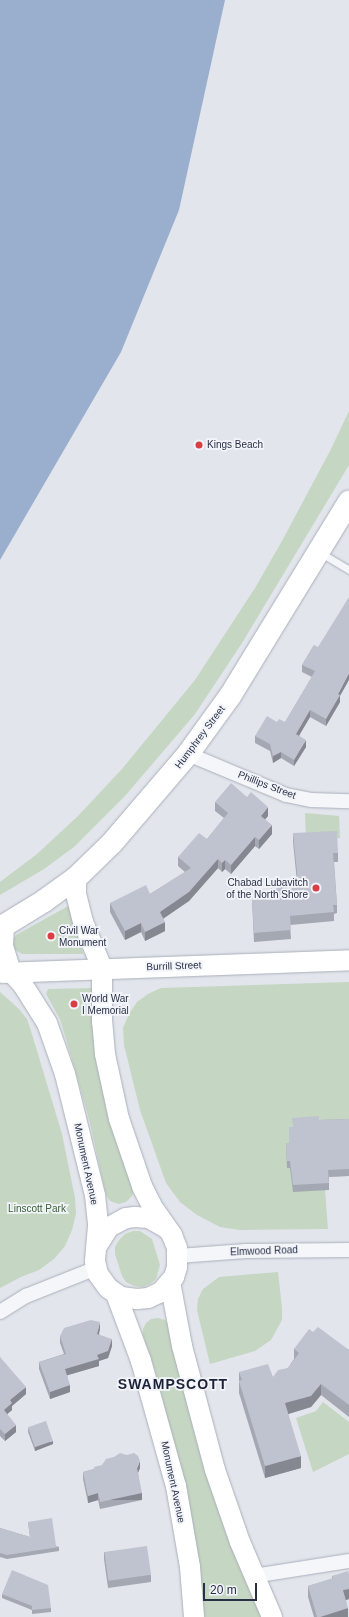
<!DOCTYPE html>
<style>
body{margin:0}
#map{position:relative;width:349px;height:1617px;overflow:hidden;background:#e2e5ec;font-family:Helvetica,sans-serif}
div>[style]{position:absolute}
.green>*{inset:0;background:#c5d6c2}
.water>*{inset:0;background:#9aaece}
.roads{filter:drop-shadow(0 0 1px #aaafba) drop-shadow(0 0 1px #aaafba)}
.lane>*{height:7px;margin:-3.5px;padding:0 3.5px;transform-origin:3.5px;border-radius:3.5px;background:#f5f6f9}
.street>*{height:14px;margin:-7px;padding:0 7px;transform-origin:7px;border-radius:7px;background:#f5f6f9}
.secondary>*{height:20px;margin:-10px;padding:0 10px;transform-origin:10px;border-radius:10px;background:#fff}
.primary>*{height:22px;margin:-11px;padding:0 11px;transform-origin:11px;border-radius:11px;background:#fff}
.wall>*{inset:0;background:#a4a8b2}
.shaded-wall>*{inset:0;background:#868891;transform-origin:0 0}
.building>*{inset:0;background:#bfc3cf;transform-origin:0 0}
.dots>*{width:11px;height:11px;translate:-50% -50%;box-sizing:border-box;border:2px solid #f2f4f9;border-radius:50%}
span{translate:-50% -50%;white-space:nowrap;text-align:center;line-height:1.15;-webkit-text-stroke:3.5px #f2f4f9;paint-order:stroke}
.poi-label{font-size:10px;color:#283045}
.left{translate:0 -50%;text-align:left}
.right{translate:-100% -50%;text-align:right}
.street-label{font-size:10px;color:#283045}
.park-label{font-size:10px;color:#386234}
.district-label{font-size:14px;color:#1b2136;font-weight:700;letter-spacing:1px}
.scale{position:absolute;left:203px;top:1583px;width:54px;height:18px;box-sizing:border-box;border:2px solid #283045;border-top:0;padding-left:5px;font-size:12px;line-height:14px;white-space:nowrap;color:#283045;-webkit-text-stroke:3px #f2f4f9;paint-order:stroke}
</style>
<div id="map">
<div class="green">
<div style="clip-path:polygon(349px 411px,349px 465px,242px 643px,195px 714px,125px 796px,74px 847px,44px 869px,0 895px,0 882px,37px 854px,78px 816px,122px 769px,195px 680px,255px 588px,282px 541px,330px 451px)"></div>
<div style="clip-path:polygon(305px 813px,339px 816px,340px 838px,306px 839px)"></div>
<div style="clip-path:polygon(70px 905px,83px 954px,22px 954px,12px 948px,13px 940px,16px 935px)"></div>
<div style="clip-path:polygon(349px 982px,349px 1176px,328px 1177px,325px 1190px,328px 1229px,240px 1230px,220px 1227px,197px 1215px,180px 1202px,166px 1183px,140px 1110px,124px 1045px,123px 1028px,129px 1014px,137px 1002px,148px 994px,161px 988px)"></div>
<div style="clip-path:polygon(93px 988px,134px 1189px,132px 1196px,126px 1202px,119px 1204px,110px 1201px,106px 1195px,90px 1123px,77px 1076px,60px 1019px,46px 994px,48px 989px)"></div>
<div style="clip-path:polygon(0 992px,19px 1009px,27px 1019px,31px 1031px,62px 1134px,75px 1198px,76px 1214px,72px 1230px,65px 1246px,54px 1259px,39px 1270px,21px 1277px,0 1288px)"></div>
<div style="clip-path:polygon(133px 1231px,140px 1231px,152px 1239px,160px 1265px,156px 1279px,150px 1284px,143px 1287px,134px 1286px,126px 1282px,122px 1276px,115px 1254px,115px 1247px,119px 1240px,125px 1234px)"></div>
<div style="clip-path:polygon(278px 1272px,282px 1308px,282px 1320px,271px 1340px,255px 1351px,210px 1364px,197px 1310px,198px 1299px,203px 1289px,219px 1277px)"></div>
<div style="clip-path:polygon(158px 1318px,165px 1320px,169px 1325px,265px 1617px,205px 1617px,188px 1499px,156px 1373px,143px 1335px,143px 1329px,146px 1323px,151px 1319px)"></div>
<div style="clip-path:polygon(323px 1402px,349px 1422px,349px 1454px,313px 1472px,296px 1418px,316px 1411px)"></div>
</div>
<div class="water">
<div style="clip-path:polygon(0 0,225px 0,179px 210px,121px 352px,0 560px)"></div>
</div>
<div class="roads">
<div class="lane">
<div style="left:321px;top:553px;width:33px;rotate:31deg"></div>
</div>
<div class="street">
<div style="left:188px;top:754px;width:106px;rotate:22.7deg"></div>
<div style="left:286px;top:795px;width:25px;rotate:11deg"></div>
<div style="left:311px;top:800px;width:38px;rotate:2deg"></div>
<div style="left:178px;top:1256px;width:68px;rotate:-4.2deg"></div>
<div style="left:246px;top:1251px;width:103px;rotate:-0.6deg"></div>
<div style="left:0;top:1312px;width:31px;rotate:-32deg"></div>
<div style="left:26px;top:1296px;width:75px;rotate:-21.8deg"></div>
<div style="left:253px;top:1576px;width:97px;rotate:-8.9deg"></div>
</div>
<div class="secondary">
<div style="left:4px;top:926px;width:20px;rotate:93deg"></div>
<div style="left:3px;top:946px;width:27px;rotate:73deg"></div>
<div style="left:11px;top:972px;width:18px;rotate:47deg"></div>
<div style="left:23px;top:985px;width:45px;rotate:57.7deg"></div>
<div style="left:47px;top:1023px;width:54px;rotate:70.6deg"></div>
<div style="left:65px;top:1074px;width:125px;rotate:76.1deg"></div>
<div style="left:95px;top:1195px;width:31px;rotate:84deg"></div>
<div style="left:98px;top:1226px;width:35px;rotate:95deg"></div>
<div style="left:95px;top:1261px;width:13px;rotate:77deg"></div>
<div style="left:98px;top:1274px;width:17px;rotate:54deg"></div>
<div style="left:108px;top:1288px;width:16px;rotate:35deg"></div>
<div style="left:121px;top:1297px;width:16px;rotate:7deg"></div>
<div style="left:137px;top:1299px;width:11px;rotate:-5deg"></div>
<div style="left:148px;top:1298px;width:14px;rotate:-25deg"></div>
<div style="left:161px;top:1292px;width:20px;rotate:-49deg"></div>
<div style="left:174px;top:1277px;width:10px;rotate:-73deg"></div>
<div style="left:177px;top:1267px;width:19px;rotate:-90deg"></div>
<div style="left:177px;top:1248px;width:14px;rotate:-111deg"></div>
<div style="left:172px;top:1235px;width:35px;rotate:-125deg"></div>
<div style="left:152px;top:1206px;width:22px;rotate:-117deg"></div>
<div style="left:142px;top:1186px;width:71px;rotate:-108.9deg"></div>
<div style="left:119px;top:1119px;width:66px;rotate:-102.2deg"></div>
<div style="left:105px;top:1054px;width:32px;rotate:-95deg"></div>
<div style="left:102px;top:1022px;width:54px;rotate:-90deg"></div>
<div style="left:102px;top:968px;width:50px;rotate:-112.4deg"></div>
<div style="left:83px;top:922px;width:29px;rotate:-104deg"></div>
<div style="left:76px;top:894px;width:16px;rotate:-90deg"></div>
<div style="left:2px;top:973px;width:347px;rotate:-2.1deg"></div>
<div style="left:97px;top:1246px;width:22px;rotate:-58deg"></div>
<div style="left:109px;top:1227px;width:19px;rotate:-28deg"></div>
<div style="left:126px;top:1218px;width:9px;rotate:-6deg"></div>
<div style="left:135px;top:1217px;width:14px;rotate:4deg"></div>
<div style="left:149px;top:1218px;width:20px;rotate:30deg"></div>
<div style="left:170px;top:1282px;width:65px;rotate:79.4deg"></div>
<div style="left:182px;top:1346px;width:128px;rotate:75.1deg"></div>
<div style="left:215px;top:1470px;width:76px;rotate:70.9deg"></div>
<div style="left:240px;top:1542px;width:82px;rotate:66.9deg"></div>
<div style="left:116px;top:1294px;width:72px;rotate:69.5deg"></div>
<div style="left:141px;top:1361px;width:130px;rotate:74.4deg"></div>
<div style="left:176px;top:1486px;width:82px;rotate:80.2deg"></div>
<div style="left:190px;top:1567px;width:50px;rotate:85.4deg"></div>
</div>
<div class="primary">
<div style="left:0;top:928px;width:52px;rotate:-31.5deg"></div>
<div style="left:44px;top:901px;width:39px;rotate:-36deg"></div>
<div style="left:76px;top:878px;width:50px;rotate:-44.2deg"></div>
<div style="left:112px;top:843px;width:117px;rotate:-49.5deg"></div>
<div style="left:188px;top:754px;width:72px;rotate:-54.1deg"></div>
<div style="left:230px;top:696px;width:228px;rotate:-58.5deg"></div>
</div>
</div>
<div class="wall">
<div style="clip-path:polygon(314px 645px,340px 696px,340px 702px,326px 726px,310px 717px,299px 735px,306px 747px,294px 766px,281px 758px,273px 763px,270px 751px,255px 743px,255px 736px,277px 722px,285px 722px,312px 677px,302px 672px,302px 665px)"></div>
<div style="clip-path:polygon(215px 802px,268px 816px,265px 819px,272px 834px,259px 849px,255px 846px,231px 874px,225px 869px,222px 872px,218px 868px,189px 901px,163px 918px,165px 931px,145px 941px,141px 932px,125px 940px,110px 912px,110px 903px,150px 894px,185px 872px,178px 866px,178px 857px,207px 839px,224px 818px,215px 811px)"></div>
<div style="clip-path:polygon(293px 833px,338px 853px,338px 862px,334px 862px,337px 905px,337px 913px,334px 914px,334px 921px,290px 925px,291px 939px,254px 942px,252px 900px,271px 898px,271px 884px,297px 882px,293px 842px)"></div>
<div style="clip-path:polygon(349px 1119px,349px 1176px,329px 1177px,329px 1190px,293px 1192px,290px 1168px,287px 1168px,286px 1143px,289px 1143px,319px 1120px)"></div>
<div style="clip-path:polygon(100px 1329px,99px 1334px,112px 1346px,108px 1358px,99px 1361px,99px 1366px,67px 1375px,70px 1392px,50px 1399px,39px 1369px,39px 1362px,64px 1354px,60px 1343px,60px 1336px)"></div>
<div style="clip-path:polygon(313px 1332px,349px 1350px,349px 1417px,321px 1395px,311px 1407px,288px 1414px,301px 1468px,265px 1478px,239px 1393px,239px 1372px,273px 1377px,288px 1368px,294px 1359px,294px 1349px)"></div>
<div style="clip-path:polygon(0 1357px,26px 1394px,12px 1406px,12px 1410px,7px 1414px,16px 1432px,5px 1441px,0 1436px)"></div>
<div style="clip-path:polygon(28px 1428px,53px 1444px,35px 1451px,28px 1432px)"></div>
<div style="clip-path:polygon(94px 1467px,140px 1468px,138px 1473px,142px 1500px,100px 1509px,98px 1500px,88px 1503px,83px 1479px,83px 1472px,94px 1469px)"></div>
<div style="clip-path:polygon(28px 1522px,56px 1546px,59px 1547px,59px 1551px,7px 1559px,0 1557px,0 1528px,30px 1537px)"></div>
<div style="clip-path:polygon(104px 1552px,151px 1575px,151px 1582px,108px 1588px,104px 1559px)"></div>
<div style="clip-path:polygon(349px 1574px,349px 1599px,346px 1600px,348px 1617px,314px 1617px,308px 1597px,308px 1586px,332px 1579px,332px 1576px)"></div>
<div style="clip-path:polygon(2px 1594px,51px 1608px,51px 1612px,32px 1614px,32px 1610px,2px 1598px)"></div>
</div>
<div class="shaded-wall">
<div style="clip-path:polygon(349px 673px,349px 680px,340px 696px,340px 702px,326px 726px,326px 719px,338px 694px)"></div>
<div style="clip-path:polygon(310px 710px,310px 717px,296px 741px,296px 734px)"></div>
<div style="clip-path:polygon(306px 740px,306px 747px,294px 766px,294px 760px)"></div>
<div style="clip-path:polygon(281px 752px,281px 758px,273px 763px,273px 756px)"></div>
<div style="clip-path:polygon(268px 807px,268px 816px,261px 824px,261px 816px)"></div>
<div style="clip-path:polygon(272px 825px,272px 834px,259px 849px,259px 840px)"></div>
<div style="clip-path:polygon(255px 837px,255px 846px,231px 874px,231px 865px)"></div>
<div style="clip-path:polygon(218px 859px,218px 868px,189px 901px,160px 921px,160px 912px)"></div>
<div style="clip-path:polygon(225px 860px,225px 869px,222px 872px,222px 863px)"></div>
<div style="clip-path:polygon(165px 922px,165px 931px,145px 941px,145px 932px)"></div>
<div style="clip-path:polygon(141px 923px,141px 932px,125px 940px,125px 931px)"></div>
<div style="clip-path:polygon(100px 1322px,100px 1329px,97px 1341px,97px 1334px)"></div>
<div style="clip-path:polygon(112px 1339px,112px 1346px,108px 1358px,99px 1361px,99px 1366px,65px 1376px,65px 1369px,97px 1355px)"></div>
<div style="clip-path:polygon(321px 1384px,321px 1395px,311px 1407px,285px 1415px,285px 1403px)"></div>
<div style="clip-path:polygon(70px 1385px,70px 1392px,50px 1399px,50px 1392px)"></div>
<div style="clip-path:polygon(26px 1387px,26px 1394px,12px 1406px,12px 1410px,4px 1417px,4px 1410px,10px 1400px)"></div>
<div style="clip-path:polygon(16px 1425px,16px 1432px,5px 1441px,5px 1434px)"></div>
<div style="clip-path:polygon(53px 1441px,53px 1444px,35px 1451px,35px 1447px)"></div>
<div style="clip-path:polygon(301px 1456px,301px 1468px,265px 1478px,265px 1466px)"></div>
<div style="clip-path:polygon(140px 1461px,140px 1468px,137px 1475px,137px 1468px)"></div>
<div style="clip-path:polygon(98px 1493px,98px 1500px,88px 1503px,88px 1496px)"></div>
<div style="left:142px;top:1493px;width:7px;height:43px;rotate:90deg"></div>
<div style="clip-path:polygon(349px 1589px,349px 1599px,343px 1601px,343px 1590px)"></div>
<div style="clip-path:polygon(348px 1608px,348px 1617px,320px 1617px)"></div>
</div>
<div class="building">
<div style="clip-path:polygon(349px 597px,349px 673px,338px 694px,340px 695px,326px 719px,310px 710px,296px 734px,306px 740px,294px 760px,281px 752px,273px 756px,270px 744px,255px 736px,267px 716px,277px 722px,279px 719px,285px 722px,315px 671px,302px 665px,314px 645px,318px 647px)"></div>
<div style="clip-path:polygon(231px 783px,247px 797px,251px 792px,268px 807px,261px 816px,272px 825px,259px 840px,255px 837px,231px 865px,225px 860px,222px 863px,218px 859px,189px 892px,160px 912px,165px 922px,145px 932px,141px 923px,125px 931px,110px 903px,146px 885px,150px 894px,191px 868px,178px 857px,199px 833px,207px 839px,228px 813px,215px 802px)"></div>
<div style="clip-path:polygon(337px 831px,338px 853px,333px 853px,337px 905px,333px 905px,334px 912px,290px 916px,291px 930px,254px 933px,252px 900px,272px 898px,271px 884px,298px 882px,293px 833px)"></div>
<div style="clip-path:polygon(319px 1116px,319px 1120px,349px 1119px,349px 1169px,328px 1170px,329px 1183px,293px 1185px,290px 1161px,287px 1161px,286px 1143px,289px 1143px,289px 1127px,293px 1127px,292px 1118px)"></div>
<div style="clip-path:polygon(91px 1320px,100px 1322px,97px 1334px,112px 1339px,108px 1351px,97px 1355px,99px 1359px,65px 1369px,70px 1385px,50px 1392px,39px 1362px,66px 1354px,60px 1336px,64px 1328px)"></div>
<div style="clip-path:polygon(318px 1327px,349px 1350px,349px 1405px,321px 1384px,311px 1396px,285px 1403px,301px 1456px,265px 1466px,239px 1381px,242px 1380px,239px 1372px,268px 1364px,273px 1377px,278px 1370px,288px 1368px,299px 1353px,294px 1349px,309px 1329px,313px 1332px)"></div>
<div style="clip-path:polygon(0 1357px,26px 1387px,10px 1400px,12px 1403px,4px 1410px,16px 1425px,5px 1434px,0 1429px)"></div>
<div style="left:46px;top:1421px;width:21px;height:19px;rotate:71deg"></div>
<div style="clip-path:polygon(120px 1453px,127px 1455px,134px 1453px,138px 1456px,140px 1461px,137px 1468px,142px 1493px,100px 1502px,98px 1493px,88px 1496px,83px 1472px,94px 1469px,94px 1467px,102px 1465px,106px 1459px,114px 1457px)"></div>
<div style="clip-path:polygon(52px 1518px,56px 1546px,59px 1547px,7px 1555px,0 1553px,0 1528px,30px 1537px,28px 1522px)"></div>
<div style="left:147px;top:1546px;width:29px;height:43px;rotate:82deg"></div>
<div style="clip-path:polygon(12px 1570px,48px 1585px,51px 1608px,32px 1610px,32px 1606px,2px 1594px)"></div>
<div style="clip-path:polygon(348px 1571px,349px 1574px,349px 1589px,343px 1590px,348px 1608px,320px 1617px,317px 1617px,308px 1586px,333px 1578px,332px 1576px)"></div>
</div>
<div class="dots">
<div style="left:199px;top:445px;background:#da3e45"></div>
<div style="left:316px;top:888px;background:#da3e45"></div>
<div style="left:51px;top:936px;background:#da3e45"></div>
<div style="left:74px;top:1004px;background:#da3e45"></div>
</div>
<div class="poi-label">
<span class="left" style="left:207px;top:445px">Kings Beach</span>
<span class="right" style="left:308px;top:888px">Chabad Lubavitch<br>of the North Shore</span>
<span class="left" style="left:59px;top:936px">Civil War<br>Monument</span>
<span class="left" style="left:82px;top:1004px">World War<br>I Memorial</span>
</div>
<div class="street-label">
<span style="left:200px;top:737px;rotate:-53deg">Humphrey Street</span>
<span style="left:267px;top:785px;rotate:21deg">Phillips Street</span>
<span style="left:174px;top:966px;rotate:-2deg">Burrill Street</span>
<span style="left:86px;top:1164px;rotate:78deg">Monument Avenue</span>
<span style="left:264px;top:1251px;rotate:-2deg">Elmwood Road</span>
<span style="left:173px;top:1482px;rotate:78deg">Monument Avenue</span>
</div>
<div class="park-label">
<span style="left:37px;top:1209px">Linscott Park</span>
</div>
<div class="district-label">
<span style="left:173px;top:1384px">SWAMPSCOTT</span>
</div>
<div class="scale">20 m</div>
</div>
